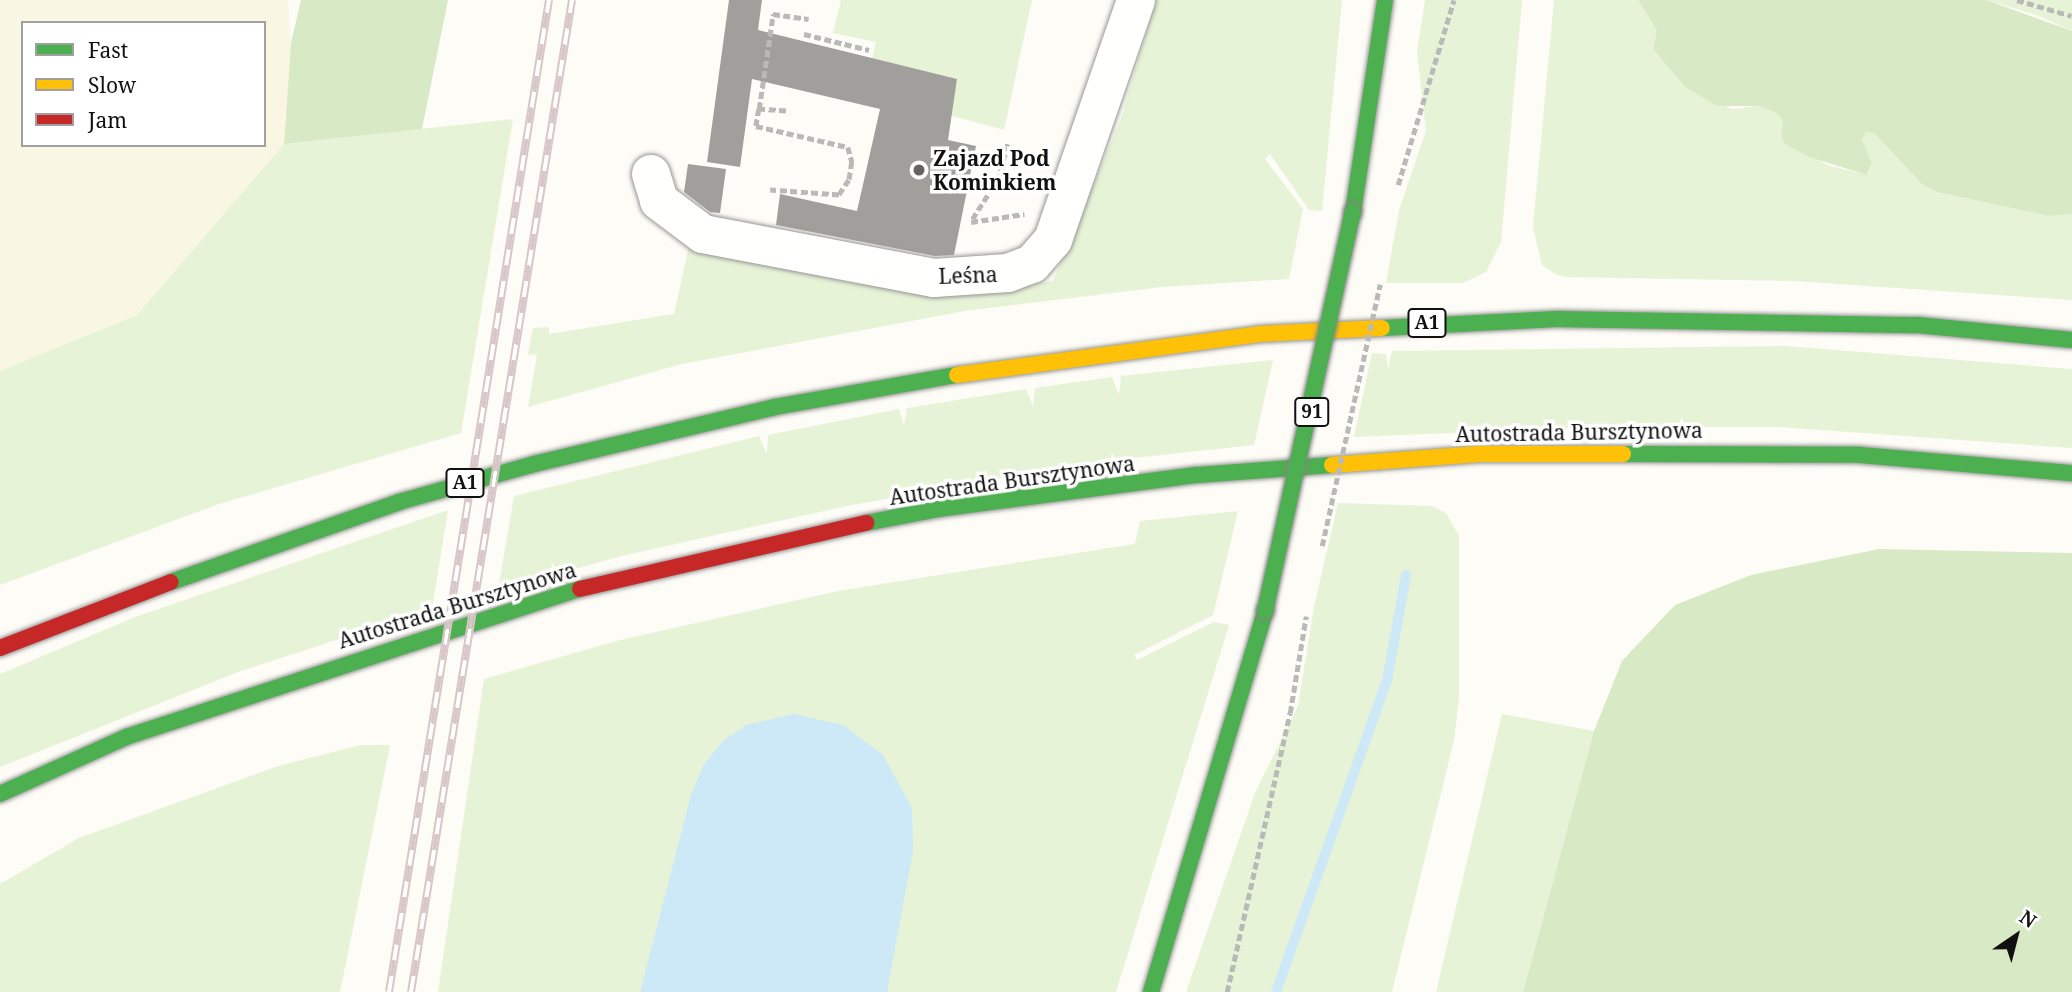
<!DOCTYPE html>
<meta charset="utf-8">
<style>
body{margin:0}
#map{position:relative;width:2072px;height:992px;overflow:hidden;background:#fdfcf7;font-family:"Noto Serif",serif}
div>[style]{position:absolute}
.farmland>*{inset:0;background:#f9f7e4}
.green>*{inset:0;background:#e7f3d7}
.forest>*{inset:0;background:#d8eac5}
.water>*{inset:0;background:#cde8f7}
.stream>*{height:10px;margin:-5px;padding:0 5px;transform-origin:5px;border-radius:5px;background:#cde8f7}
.building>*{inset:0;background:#a19f9c}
.path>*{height:4.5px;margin-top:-2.25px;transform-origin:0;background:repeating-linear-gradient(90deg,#b9b9b8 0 7px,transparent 0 10.5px)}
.roads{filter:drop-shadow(0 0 2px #979795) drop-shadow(0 0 2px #979795)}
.street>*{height:38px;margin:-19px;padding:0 19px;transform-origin:19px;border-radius:19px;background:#fffffe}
.fast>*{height:16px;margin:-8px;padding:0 8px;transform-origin:8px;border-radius:8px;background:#4caf50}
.slow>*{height:16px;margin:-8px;padding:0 8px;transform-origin:8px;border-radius:8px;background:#ffc107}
.jam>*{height:16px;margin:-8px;padding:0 8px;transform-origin:8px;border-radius:8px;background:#c62828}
.rail>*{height:8px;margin-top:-4px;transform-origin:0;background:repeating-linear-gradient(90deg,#fff 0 16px,#d9c6c7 0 32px);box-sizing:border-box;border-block:2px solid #d9c6c7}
.path-bridge>*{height:4.5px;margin-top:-2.25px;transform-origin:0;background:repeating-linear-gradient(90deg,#b9b9b8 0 7px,transparent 0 10.5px)}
.bridges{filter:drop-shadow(0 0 2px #858482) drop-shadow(0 0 2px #858482)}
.fast-bridge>*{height:16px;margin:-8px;padding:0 8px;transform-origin:8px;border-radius:8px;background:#4caf50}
.dots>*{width:19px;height:19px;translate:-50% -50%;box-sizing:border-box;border:4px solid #fff;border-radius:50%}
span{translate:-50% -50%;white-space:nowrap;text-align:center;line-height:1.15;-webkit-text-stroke:7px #fff;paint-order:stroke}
.shield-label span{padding:2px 5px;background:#fff;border:2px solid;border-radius:5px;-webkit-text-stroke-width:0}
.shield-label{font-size:19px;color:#111;font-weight:700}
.poi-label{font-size:21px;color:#111;font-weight:700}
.left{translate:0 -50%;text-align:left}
.street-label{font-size:21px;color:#111}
.legend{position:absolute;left:21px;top:21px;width:245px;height:126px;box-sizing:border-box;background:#fff;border:2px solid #a0a0a0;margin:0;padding:9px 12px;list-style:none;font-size:21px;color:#111}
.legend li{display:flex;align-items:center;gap:14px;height:35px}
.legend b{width:35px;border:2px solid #a0a0a0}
.north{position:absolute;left:1981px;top:901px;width:70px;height:70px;-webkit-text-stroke:5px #fff;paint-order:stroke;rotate:35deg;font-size:19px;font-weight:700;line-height:28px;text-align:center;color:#111}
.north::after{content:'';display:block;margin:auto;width:24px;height:32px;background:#111;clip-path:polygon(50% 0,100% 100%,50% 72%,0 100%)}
</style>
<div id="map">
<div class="farmland">
<div style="clip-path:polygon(evenodd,0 0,288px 0,291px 43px,284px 144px,137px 315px,0 371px,0 0,23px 23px,264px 23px,264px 145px,23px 145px,23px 23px)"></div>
</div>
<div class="green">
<div style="clip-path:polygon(841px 0,1032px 0,1004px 130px,949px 115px,957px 79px,872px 60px,876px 42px,833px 33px)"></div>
<div style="clip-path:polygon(1156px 0,1342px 0,1322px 211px,1309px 210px,1270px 154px,1265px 159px,1303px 209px,1289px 279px,1162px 287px,965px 311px,682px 364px,528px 407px,537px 355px,528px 354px,533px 328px,549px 327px,549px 334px,674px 314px,695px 219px,966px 292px,1053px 281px,1121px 119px)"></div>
<div style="clip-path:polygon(1425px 0,1522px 0,1501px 242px,1486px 272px,1463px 283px,1386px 283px,1399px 210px,1426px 131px,1417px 51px)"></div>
<div style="clip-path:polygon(1554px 0,1638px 0,1657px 31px,1653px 49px,1685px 87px,1732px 109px,1760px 106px,1776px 113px,1783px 120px,1781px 136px,1785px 144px,1830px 166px,1868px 175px,1872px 163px,1862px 139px,1866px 132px,1873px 132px,1922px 184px,1937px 192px,2049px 216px,2072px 214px,2072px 300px,1795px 281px,1566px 277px,1555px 274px,1542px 265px,1533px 227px)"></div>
<div style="clip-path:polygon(1986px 0,2072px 0,2072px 31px,2036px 15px)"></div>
<div style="clip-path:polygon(513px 119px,461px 433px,219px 504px,0 585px,0 371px,137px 315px,284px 144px)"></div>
<div style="clip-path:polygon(1787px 346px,2072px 369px,2072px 448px,1778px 427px,1593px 427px,1354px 437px,1372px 353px,1386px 354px,1388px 369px,1392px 351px)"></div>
<div style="clip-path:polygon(1273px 360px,1254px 445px,1078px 464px,842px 507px,626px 555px,498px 590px,514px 496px,759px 436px,767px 454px,768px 435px,899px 409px,904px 426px,907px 408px,1026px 389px,1033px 407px,1035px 388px,1112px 377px,1119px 395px,1121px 376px)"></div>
<div style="clip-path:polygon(1338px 503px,1432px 506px,1446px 513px,1459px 536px,1459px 698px,1454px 740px,1392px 992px,1186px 992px,1255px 793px,1298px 706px,1314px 607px)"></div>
<div style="clip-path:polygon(448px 510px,432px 609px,238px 672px,0 767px,0 674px,135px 617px)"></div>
<div style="clip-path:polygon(1238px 511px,1213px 615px,1134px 655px,1137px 660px,1214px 622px,1229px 625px,1116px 992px,438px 992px,484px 679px,620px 640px,838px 591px,1135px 544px,1140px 521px)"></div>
<div style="clip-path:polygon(1502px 714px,1594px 731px,1523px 992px,1436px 992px)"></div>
<div style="clip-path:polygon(361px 745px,390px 745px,340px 992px,0 992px,0 884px,79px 838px,278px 766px)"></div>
</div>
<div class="forest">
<div style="clip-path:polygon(301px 0,448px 0,422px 129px,284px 144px,291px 43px)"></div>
<div style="clip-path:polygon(1638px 0,1986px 0,2072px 31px,2072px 214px,2049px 216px,1937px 192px,1922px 184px,1873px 132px,1866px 132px,1862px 139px,1872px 163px,1867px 175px,1809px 157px,1785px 144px,1781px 136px,1783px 120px,1776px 113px,1760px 106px,1717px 106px,1685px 87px,1653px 49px,1657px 31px)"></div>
<div style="clip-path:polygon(1879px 549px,2072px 553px,2072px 992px,1523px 992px,1594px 731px,1622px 661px,1675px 605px,1751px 575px)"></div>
</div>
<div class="water">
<div style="clip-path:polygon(794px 714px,843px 725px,883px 755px,912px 808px,913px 851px,887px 992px,640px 992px,691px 795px,703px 766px,722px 742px,746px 725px)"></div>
</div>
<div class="stream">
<div style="left:1276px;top:992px;width:330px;rotate:-70.4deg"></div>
<div style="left:1387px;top:681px;width:108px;rotate:-79.8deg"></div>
</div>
<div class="building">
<div style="clip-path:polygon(729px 0,762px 0,758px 30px,957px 79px,948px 140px,976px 146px,954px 255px,935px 256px,776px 225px,780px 194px,857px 211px,880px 109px,752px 79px,740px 167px,707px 162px)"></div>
<div style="clip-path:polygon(688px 164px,726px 169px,720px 213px,710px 212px,684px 192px)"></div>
</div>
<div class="path">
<div style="left:2017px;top:0;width:57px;rotate:16.2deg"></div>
<div style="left:804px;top:34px;width:67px;rotate:13.8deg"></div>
<div style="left:759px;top:109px;width:17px;rotate:100deg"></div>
<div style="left:756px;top:126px;width:94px;rotate:12.9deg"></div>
<div style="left:848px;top:147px;width:16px;rotate:75deg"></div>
<div style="left:852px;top:162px;width:18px;rotate:99deg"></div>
<div style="left:849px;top:180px;width:18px;rotate:124deg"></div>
<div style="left:839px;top:195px;width:69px;rotate:-175.9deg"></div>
<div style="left:786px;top:111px;width:27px;rotate:-176deg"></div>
<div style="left:759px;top:109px;width:96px;rotate:-81.6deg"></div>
<div style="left:773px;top:14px;width:36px;rotate:8deg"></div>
<div style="left:1008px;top:144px;width:35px;rotate:105deg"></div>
<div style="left:999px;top:178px;width:52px;rotate:122.5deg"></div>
<div style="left:971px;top:222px;width:54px;rotate:-8.6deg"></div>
<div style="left:1398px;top:185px;width:193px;rotate:-73.2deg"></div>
<div style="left:1227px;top:992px;width:286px;rotate:-77.3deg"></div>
<div style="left:1290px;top:713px;width:98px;rotate:-80.6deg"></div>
</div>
<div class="roads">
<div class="street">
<div style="left:651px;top:174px;width:28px;rotate:73deg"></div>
<div style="left:659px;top:201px;width:55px;rotate:36.9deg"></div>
<div style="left:703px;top:234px;width:235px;rotate:10.8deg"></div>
<div style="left:934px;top:278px;width:74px;rotate:-3.9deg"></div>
<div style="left:1008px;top:273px;width:26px;rotate:-21deg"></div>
<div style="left:1032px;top:264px;width:32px;rotate:-49deg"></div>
<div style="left:1053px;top:240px;width:254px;rotate:-70.9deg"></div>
</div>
<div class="fast">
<div style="left:1353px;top:212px;width:214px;rotate:-81.4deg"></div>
<div style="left:1382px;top:328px;width:174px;rotate:-3deg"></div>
<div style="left:1556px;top:319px;width:361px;rotate:1deg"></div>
<div style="left:1917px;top:325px;width:156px;rotate:5.5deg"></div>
<div style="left:1623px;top:454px;width:237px;rotate:0.2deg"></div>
<div style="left:1860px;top:455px;width:213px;rotate:4.9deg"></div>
<div style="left:866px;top:523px;width:73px;rotate:-11deg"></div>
<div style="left:938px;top:509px;width:262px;rotate:-7.5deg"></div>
<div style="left:1198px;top:475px;width:134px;rotate:-4.3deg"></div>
<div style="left:171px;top:582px;width:242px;rotate:-19.3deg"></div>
<div style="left:399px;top:502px;width:140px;rotate:-15.7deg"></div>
<div style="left:534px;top:464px;width:248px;rotate:-13.3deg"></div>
<div style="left:775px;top:407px;width:185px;rotate:-10deg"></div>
<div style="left:0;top:794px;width:138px;rotate:-24.3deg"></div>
<div style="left:126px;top:737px;width:478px;rotate:-18.1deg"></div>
<div style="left:1151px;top:992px;width:398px;rotate:-73.3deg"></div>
</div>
<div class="slow">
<div style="left:957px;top:375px;width:305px;rotate:-7.7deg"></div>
<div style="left:1259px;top:334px;width:123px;rotate:-2.8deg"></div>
<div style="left:1332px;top:465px;width:148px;rotate:-4.3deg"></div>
<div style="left:1480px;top:454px;width:143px"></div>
</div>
<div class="jam">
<div style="left:580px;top:589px;width:294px;rotate:-13deg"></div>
<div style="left:0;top:648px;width:183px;rotate:-21.1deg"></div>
</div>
</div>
<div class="rail">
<div style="left:389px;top:992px;width:1005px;rotate:-80.84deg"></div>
<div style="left:411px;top:992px;width:1005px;rotate:-80.78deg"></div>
</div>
<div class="path-bridge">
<div style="left:1322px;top:546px;width:268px;rotate:-77.5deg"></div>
</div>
<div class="bridges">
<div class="fast-bridge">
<div style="left:1265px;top:611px;width:409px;rotate:-77.6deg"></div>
</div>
</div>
<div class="dots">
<div style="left:919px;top:170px;background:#646362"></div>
</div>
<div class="shield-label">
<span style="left:1427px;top:323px">A1</span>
<span style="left:1312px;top:412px">91</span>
<span style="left:465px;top:483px">A1</span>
</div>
<div class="poi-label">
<span class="left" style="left:933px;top:170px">Zajazd Pod<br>Kominkiem</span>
</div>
<div class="street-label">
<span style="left:968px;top:275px;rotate:-2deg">Leśna</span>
<span style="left:1579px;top:432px;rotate:-1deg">Autostrada Bursztynowa</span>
<span style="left:1012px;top:480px;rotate:-8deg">Autostrada Bursztynowa</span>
<span style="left:457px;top:605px;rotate:-17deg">Autostrada Bursztynowa</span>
</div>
<ul class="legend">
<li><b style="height:9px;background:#4caf50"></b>Fast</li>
<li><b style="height:9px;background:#ffc107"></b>Slow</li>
<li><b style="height:9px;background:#c62828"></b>Jam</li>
</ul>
<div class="north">N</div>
</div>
